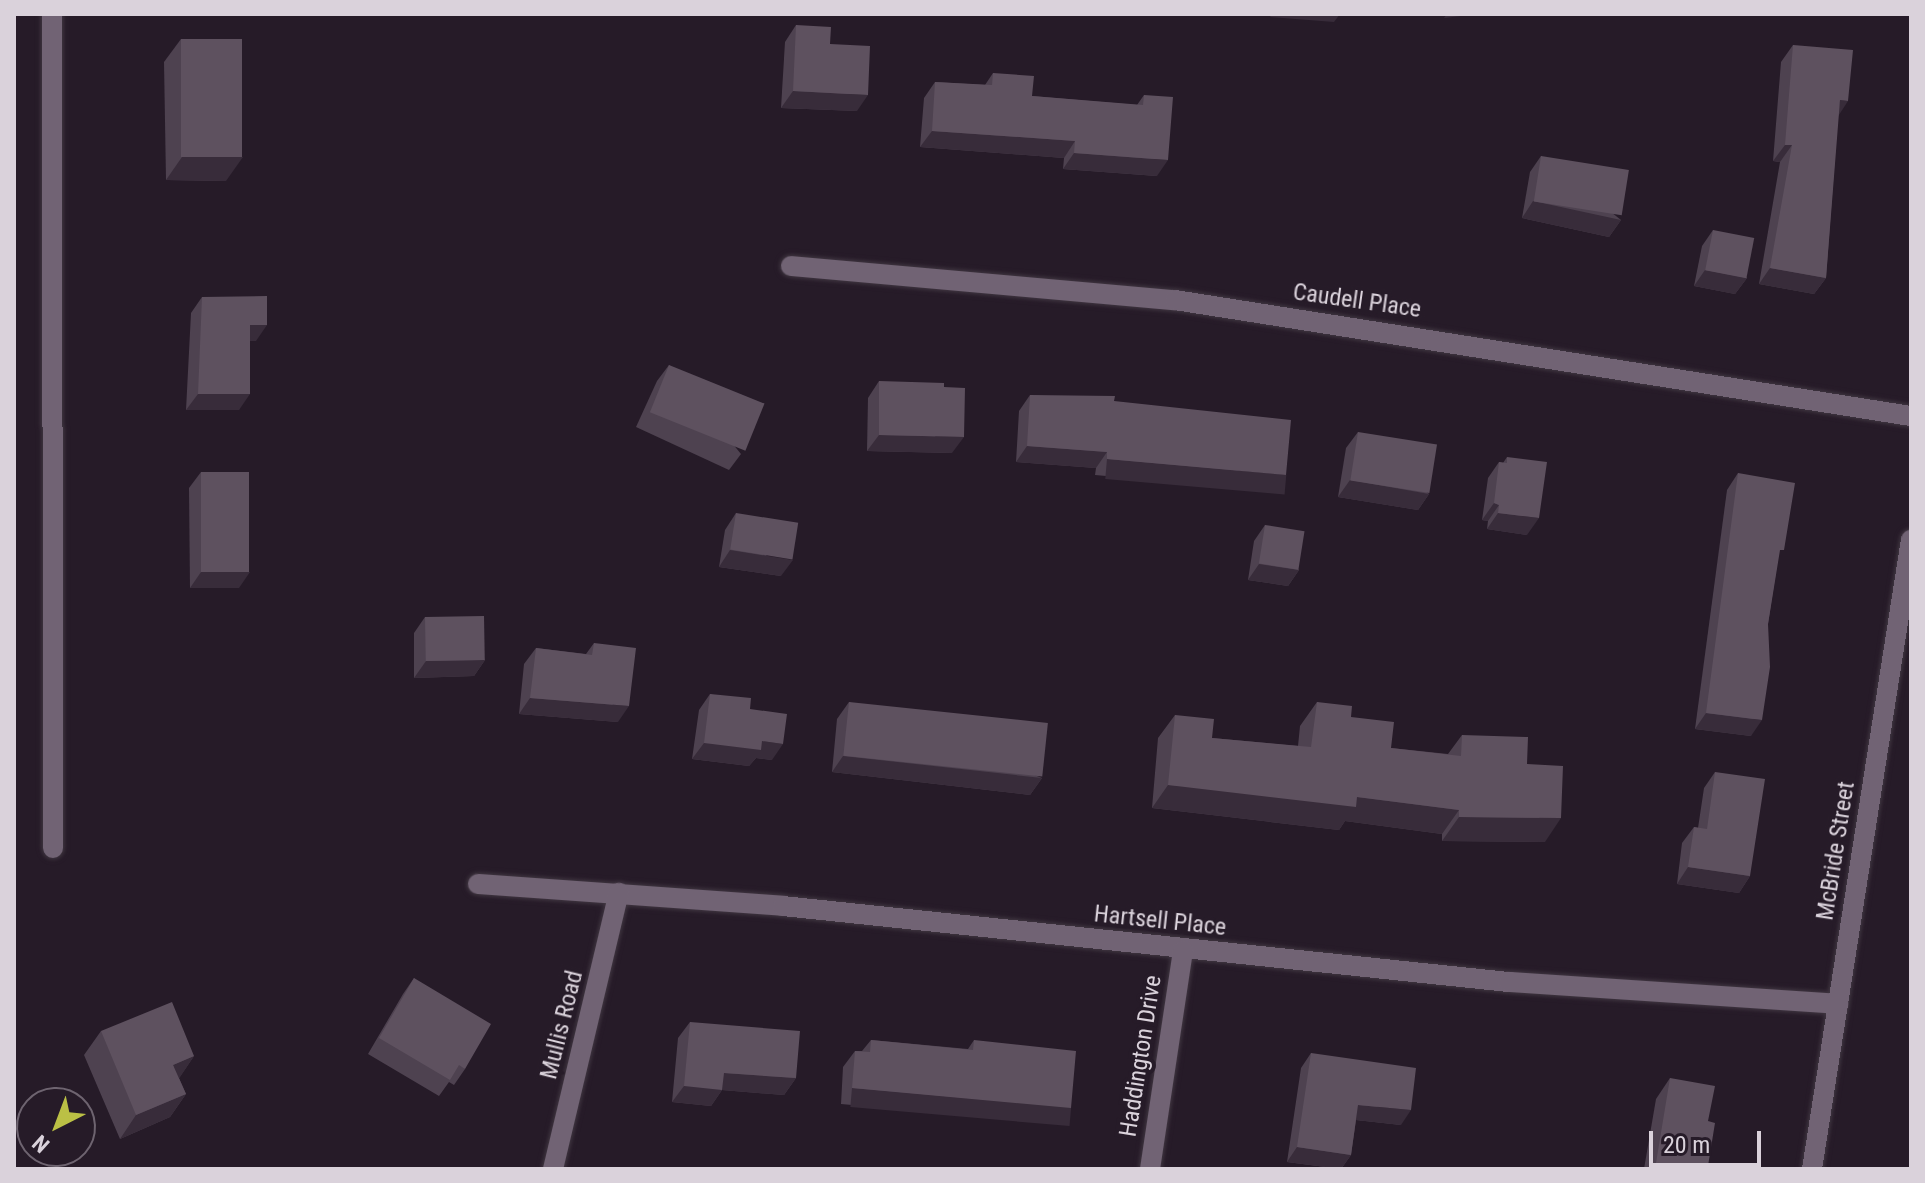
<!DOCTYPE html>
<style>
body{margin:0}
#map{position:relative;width:1925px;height:1183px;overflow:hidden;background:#261b28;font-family:"Roboto Condensed",sans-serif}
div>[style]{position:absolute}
.roads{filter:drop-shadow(0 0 2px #403641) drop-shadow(0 0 2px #403641)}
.street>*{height:20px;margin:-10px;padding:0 10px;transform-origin:10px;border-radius:10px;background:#716374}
.wall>*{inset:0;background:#4e4250}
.shaded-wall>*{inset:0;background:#382c3a;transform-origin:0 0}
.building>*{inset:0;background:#5e515f;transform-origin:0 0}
span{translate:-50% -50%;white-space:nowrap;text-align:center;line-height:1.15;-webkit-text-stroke:8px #261b28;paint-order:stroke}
.street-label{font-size:24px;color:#dad2db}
.frame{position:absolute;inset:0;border:16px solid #dad2db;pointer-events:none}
.north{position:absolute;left:16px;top:1087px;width:80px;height:80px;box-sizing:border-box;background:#261b28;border:2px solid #6e6470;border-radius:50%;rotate:222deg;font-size:22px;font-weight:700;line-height:32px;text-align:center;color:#dad2db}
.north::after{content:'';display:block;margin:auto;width:28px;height:36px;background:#bbc045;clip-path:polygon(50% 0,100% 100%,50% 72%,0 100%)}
.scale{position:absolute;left:1649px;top:1131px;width:112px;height:36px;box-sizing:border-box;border:4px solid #dad2db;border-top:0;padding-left:10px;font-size:24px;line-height:28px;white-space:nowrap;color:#dad2db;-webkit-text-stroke:6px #261b28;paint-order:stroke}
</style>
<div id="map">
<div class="roads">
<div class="street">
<div style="left:52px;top:14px;width:834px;rotate:89.93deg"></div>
<div style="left:791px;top:266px;width:386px;rotate:5.1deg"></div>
<div style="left:1175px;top:300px;width:745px;rotate:8.96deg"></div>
<div style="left:478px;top:884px;width:306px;rotate:4.1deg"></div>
<div style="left:783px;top:906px;width:730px;rotate:5.98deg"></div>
<div style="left:1509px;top:982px;width:330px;rotate:3.8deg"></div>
<div style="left:553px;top:1169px;width:284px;rotate:-76.6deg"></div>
<div style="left:1150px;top:1169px;width:221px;rotate:-81.4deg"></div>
<div style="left:1812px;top:1169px;width:637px;rotate:-81.06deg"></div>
</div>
</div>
<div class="wall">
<div style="clip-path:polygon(796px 25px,830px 44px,857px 111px,781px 108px,785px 42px)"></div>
<div style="clip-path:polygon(181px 39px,226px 181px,166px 180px,164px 62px)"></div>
<div style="clip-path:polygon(1793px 45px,1838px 115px,1826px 278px,1814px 294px,1759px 284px,1780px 162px,1773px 161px,1781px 62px)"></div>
<div style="clip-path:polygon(993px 73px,1032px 96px,1137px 105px,1144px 95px,1157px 176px,1063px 169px,1064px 158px,920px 147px,924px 98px,935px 82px,985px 85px)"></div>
<div style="clip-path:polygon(1541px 156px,1621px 220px,1609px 237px,1522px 218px,1530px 172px)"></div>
<div style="clip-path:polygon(1713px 230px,1747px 278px,1735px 294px,1694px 286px,1702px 246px)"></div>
<div style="clip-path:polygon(202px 297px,256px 341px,250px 341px,239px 410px,186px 410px,191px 313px)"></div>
<div style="clip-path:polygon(669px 365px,741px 454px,729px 470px,636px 427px,657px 381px)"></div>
<div style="clip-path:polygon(879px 381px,952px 453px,867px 451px,868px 398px)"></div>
<div style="clip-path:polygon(1030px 395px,1114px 401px,1275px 491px,1095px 475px,1096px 468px,1016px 462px,1019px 411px)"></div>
<div style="clip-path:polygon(1358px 432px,1429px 494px,1418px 510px,1338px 497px,1346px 448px)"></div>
<div style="clip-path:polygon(1507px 457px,1527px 535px,1487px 529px,1488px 521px,1482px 520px,1488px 478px,1499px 462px,1503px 463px)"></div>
<div style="clip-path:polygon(201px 472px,239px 588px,190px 588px,189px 488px)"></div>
<div style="clip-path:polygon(1738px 473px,1778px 558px,1751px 736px,1695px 729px,1727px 490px)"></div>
<div style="clip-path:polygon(736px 513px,781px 576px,719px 567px,725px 530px)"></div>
<div style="clip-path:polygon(1265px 525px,1299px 570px,1288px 586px,1248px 580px,1254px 541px)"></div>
<div style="clip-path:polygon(425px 617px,485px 660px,474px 676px,414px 678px,414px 633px)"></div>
<div style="clip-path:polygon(594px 643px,618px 722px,519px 714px,524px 664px,536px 648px,586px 654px)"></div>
<div style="clip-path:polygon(710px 694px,750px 709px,772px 760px,756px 758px,749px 766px,692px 759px,699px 710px)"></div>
<div style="clip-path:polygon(849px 702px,1042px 778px,1030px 795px,832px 772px,837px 719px)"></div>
<div style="clip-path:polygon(1317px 702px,1351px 717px,1391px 748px,1448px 754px,1462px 735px,1527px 764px,1545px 842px,1442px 841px,1442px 834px,1345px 821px,1339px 830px,1152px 808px,1158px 738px,1175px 715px,1212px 738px,1298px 746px,1300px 726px)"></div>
<div style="clip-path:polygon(1715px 772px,1750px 876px,1739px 893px,1677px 884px,1682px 843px,1694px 827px,1698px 828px,1704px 788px)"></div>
<div style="clip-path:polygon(414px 978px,465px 1069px,454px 1085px,449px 1082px,439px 1096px,368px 1054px,403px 994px)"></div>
<div style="clip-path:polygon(690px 1022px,796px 1078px,784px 1095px,722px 1090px,711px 1106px,672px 1102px,678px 1038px)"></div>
<div style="clip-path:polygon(101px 1031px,194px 1056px,179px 1078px,186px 1094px,170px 1117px,120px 1139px,84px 1055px)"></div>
<div style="clip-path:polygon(871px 1040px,968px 1049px,974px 1040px,1071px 1108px,1059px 1124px,841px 1104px,843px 1067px,855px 1051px,862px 1051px)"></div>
<div style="clip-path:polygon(1311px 1053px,1401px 1125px,1356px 1120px,1351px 1155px,1341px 1169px,1287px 1162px,1301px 1068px)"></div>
<div style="clip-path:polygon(1670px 1078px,1708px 1121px,1708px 1166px,1706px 1169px,1644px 1169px,1656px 1099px)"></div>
</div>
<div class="shaded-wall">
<div style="clip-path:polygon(1272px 14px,1340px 14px,1334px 22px,1270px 17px)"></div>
<div style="clip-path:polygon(1447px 14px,1478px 14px,1444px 18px)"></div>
<div style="clip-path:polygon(793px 91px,868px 95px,857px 111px,781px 108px)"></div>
<div style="clip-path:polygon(1840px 100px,1848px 101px,1837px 118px)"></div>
<div style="clip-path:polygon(932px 131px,1075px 141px,1064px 158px,920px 147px)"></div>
<div style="clip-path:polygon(1785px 145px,1792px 145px,1780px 162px,1773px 161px)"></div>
<div style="clip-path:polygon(1074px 153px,1168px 160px,1157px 176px,1063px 169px)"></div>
<div style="clip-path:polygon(182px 157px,243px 157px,226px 181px,166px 180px)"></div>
<div style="clip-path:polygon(1533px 201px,1621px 220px,1609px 237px,1522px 218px)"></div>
<div style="clip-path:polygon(1770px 268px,1826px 278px,1814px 294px,1759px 284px)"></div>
<div style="clip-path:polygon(1705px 270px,1747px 278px,1735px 294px,1694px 286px)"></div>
<div style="clip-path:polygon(250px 325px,267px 325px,256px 341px,238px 341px)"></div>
<div style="clip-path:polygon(198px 394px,250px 394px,239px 410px,186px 410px)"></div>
<div style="clip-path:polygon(879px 435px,964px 437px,952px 453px,867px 451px)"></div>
<div style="clip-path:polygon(1027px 446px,1107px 452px,1096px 468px,1016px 462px)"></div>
<div style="left:1107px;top:459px;width:180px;height:20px;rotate:5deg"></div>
<div style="clip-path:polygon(1350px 480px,1429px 494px,1418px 510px,1338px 497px)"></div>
<div style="clip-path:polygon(1494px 503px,1499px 505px,1488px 521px,1482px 520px)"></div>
<div style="clip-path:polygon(1498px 513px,1539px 518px,1527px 535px,1487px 529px)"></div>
<div style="clip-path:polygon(730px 550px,793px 560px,781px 576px,719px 567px)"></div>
<div style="clip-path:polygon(1259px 564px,1299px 570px,1288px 586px,1248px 580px)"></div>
<div style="clip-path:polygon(201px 572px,250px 572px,239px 588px,190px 588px)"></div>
<div style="clip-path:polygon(485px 660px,474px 676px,414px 678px,426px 661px)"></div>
<div style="clip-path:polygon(530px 698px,629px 706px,618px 722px,519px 714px)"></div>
<div style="clip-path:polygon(1706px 713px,1762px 720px,1751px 736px,1695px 729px)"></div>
<div style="clip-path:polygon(762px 741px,783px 744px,772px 760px,756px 758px,749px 766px,692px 759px,704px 743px)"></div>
<div style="clip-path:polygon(843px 756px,1042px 778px,1030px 795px,832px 772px)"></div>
<div style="clip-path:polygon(1168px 785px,1357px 797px,1459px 810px,1442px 834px,1345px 821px,1339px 830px,1152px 808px)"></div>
<div style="clip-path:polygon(1459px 817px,1561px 818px,1545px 842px,1442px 841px)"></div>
<div style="clip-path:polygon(1688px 867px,1750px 876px,1739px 893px,1677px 884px)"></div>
<div style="clip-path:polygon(194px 1056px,178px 1080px,173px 1065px)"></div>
<div style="clip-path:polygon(724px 1073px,796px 1078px,784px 1095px,722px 1090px,711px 1106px,672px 1102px,684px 1086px)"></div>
<div style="left:852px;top:1088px;width:220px;height:19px;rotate:5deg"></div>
<div style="clip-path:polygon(186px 1094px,170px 1117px,120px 1139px,136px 1115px)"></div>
<div style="clip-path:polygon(1358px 1105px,1411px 1110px,1401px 1125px,1347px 1119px)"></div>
<div style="clip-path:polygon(1297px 1147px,1351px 1155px,1341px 1169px,1287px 1162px)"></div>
<div style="clip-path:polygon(1694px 1164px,1708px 1166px,1706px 1169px,1690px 1169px)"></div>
</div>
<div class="building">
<div style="clip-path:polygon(796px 25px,831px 27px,830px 44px,870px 46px,868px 95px,793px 91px)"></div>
<div style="left:181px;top:39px;width:61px;height:118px"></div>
<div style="clip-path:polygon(1793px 45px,1853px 50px,1848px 101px,1840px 100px,1826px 278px,1770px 268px,1792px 145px,1785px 145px)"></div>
<div style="clip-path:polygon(993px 73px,1034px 76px,1032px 96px,1143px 105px,1144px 95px,1173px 97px,1168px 160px,1074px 153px,1075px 141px,932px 131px,935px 82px,992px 85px)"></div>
<div style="left:1541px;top:156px;width:89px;height:46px;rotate:9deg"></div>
<div style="left:1713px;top:230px;width:42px;height:41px;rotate:11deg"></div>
<div style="clip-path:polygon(267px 296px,267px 325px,250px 325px,250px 394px,198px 394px,202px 297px)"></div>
<div style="left:669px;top:365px;width:103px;height:51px;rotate:22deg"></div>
<div style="clip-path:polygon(879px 381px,944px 383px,944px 387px,965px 388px,964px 437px,879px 435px)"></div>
<div style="clip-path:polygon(1030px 395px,1115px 396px,1114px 401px,1291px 420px,1286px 475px,1107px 459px,1107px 452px,1027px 446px)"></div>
<div style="left:1358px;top:432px;width:80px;height:49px;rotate:9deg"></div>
<div style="clip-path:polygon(1507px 457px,1547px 462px,1539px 518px,1498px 513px,1499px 505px,1494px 503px,1499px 462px,1507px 463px)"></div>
<div style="left:201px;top:472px;width:48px;height:100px"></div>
<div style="clip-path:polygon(1738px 473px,1795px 483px,1784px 550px,1780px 550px,1768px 624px,1770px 667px,1762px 720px,1706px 713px)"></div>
<div style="left:736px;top:513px;width:63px;height:37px;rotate:9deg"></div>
<div style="left:1265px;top:525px;width:40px;height:39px;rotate:9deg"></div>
<div style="left:484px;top:616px;width:44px;height:59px;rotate:89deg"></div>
<div style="clip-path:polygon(594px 643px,636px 648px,629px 706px,530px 698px,536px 648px,592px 655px)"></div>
<div style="clip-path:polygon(710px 694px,751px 698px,750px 709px,787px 714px,783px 744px,762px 741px,761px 750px,704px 743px)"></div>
<div style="left:849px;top:702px;width:200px;height:54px;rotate:6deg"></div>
<div style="clip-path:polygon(1317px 702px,1352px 706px,1351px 717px,1394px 722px,1391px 748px,1461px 756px,1462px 735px,1528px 737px,1527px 764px,1563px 766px,1561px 818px,1459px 817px,1459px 810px,1357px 797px,1356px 807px,1168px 785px,1175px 715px,1214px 719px,1212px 738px,1311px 747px)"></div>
<div style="clip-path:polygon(1715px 772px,1765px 779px,1750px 876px,1688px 867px,1694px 827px,1707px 829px)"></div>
<div style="clip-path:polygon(414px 978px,491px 1024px,465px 1069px,459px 1065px,450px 1080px,379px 1038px)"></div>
<div style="clip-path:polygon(172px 1002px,194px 1056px,173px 1065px,186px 1094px,136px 1115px,101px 1031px)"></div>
<div style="clip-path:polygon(690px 1022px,800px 1031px,796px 1078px,724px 1073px,722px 1090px,684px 1086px)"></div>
<div style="clip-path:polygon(871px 1040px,973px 1050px,974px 1040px,1076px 1051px,1071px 1108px,852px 1088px,855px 1051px,870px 1052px)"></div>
<div style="clip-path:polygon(1311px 1053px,1416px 1068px,1411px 1110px,1358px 1105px,1351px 1155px,1297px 1147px)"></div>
<div style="clip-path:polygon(1670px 1078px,1715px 1086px,1708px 1121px,1715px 1123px,1708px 1166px,1694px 1164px,1693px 1169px,1655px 1169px)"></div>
</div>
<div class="street-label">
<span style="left:1357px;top:301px;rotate:8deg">Caudell Place</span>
<span style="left:1836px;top:851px;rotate:-81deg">McBride Street</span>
<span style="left:1160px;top:921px;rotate:6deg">Hartsell Place</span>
<span style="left:562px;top:1025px;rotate:-76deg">Mullis Road</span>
<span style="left:1141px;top:1056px;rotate:-81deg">Haddington Drive</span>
</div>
<div class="frame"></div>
<div class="north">N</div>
<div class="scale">20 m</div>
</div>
